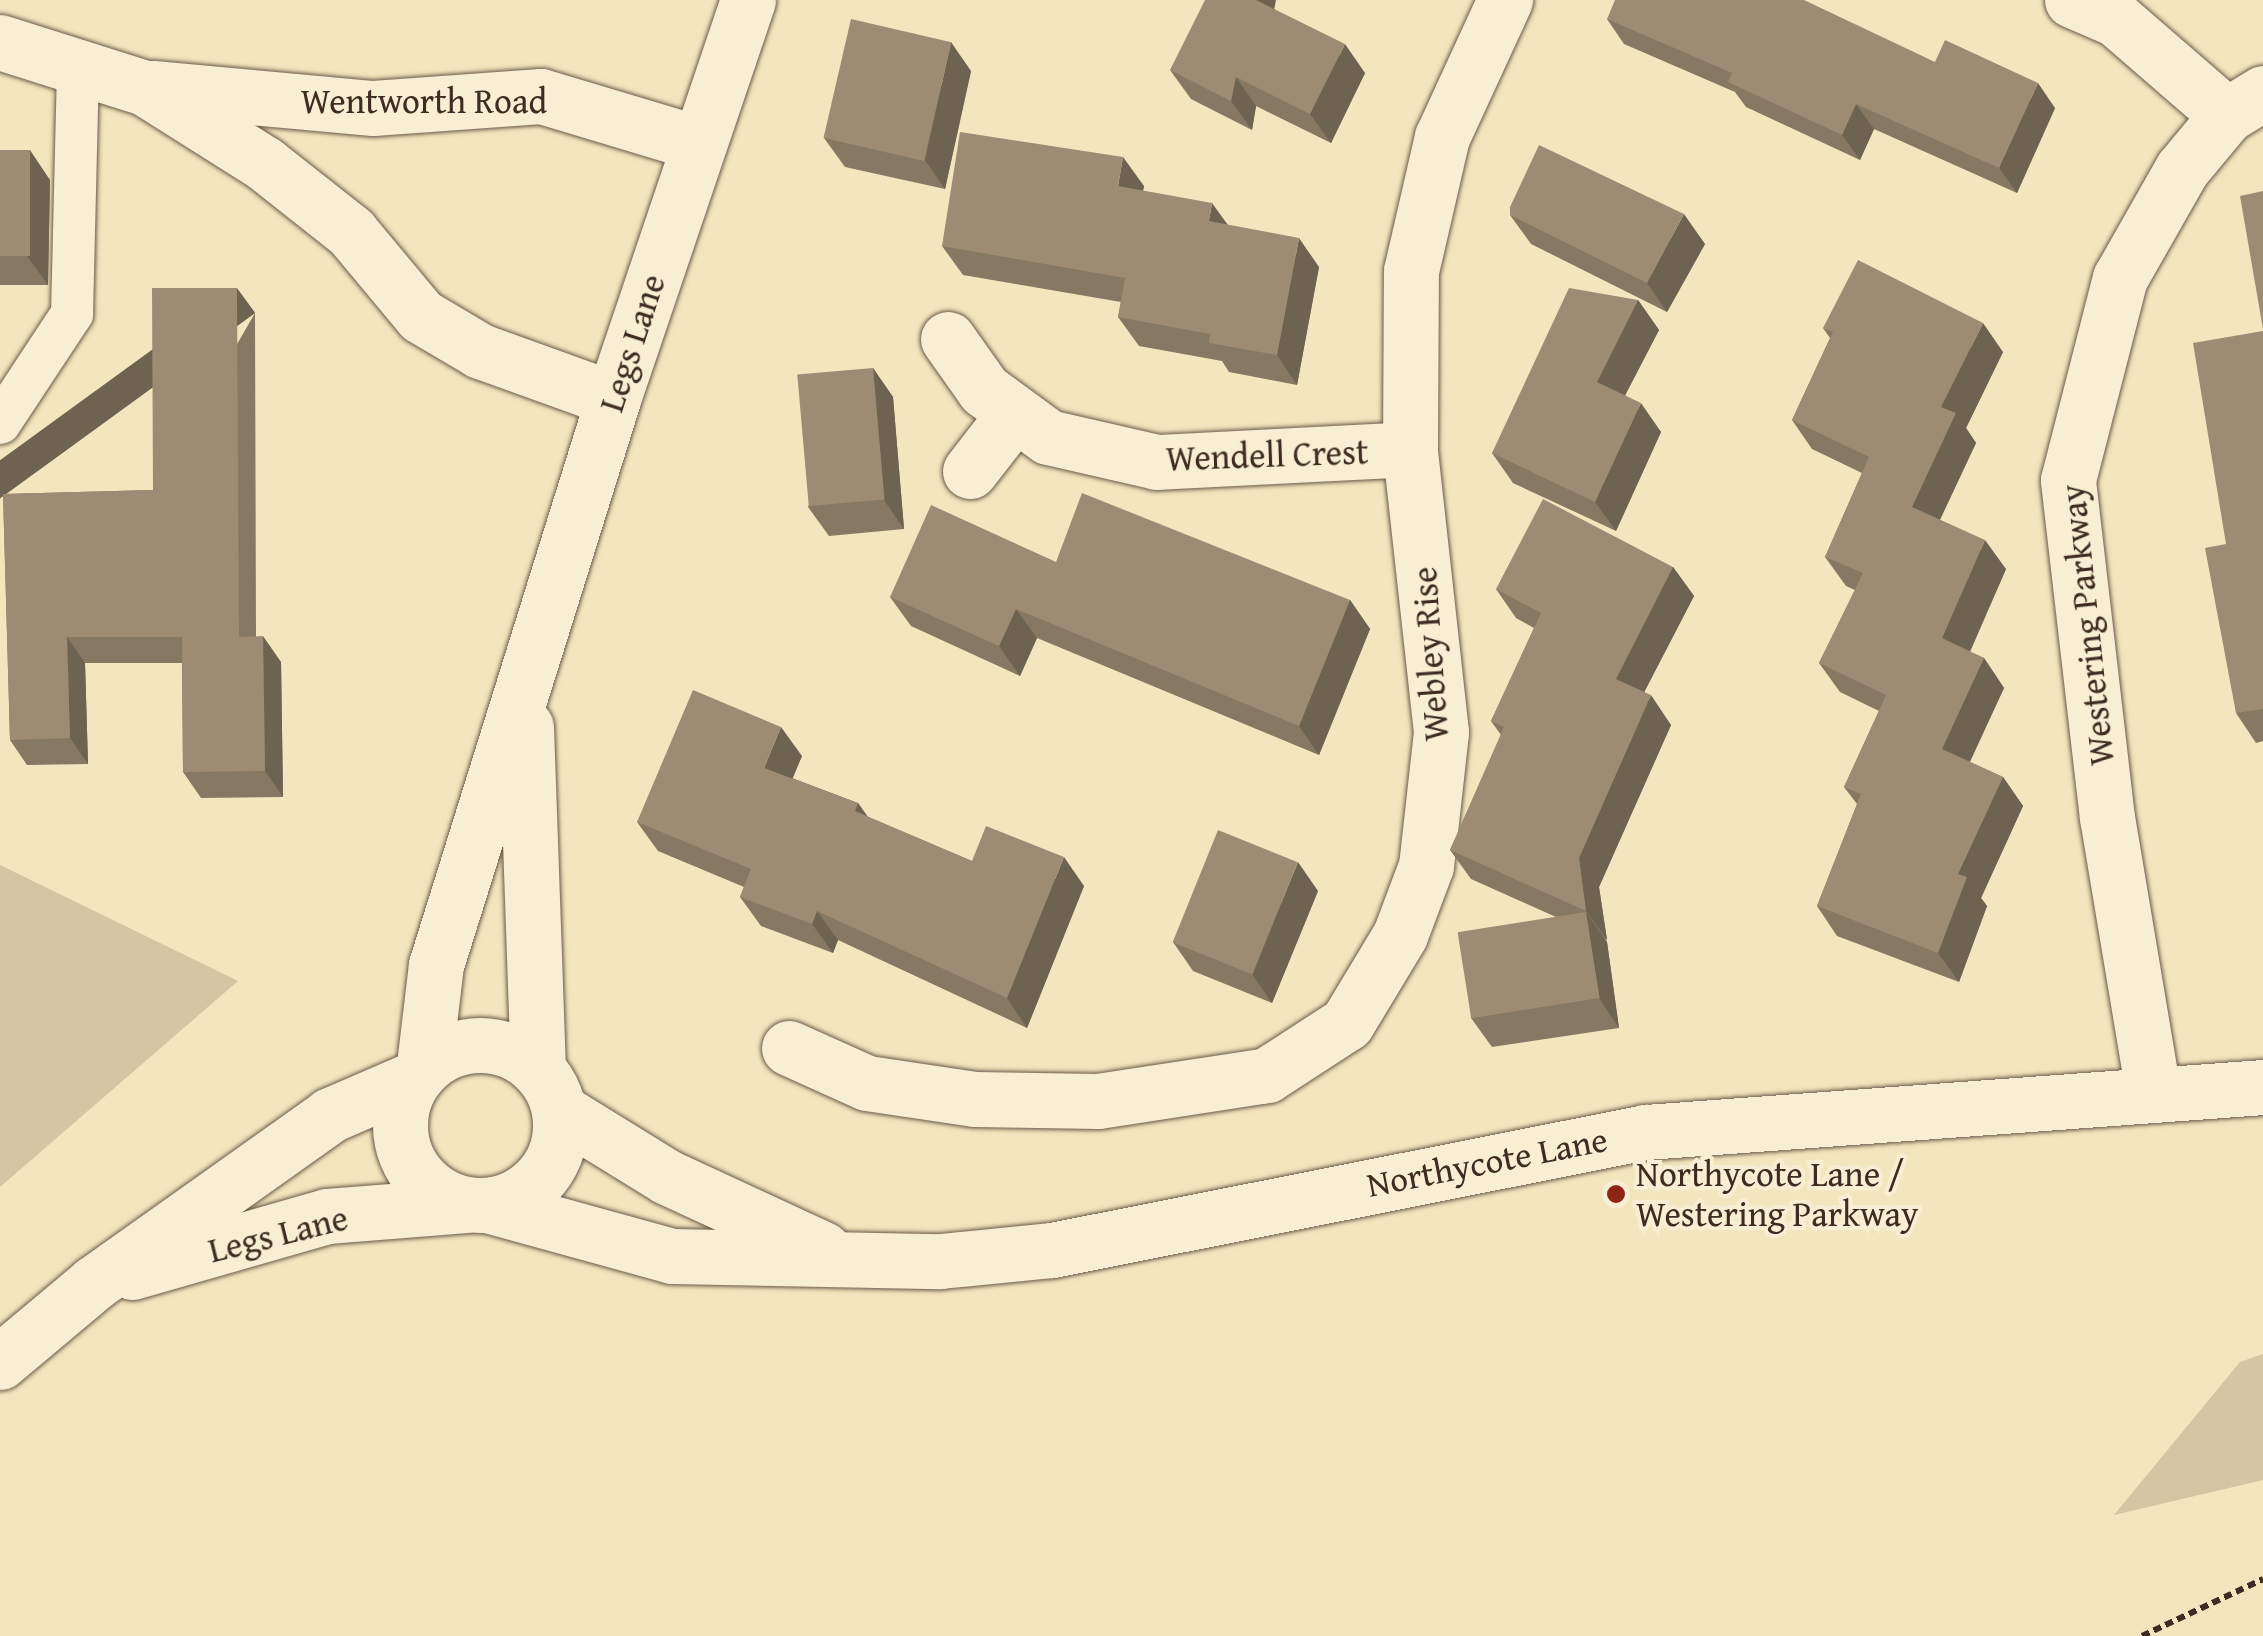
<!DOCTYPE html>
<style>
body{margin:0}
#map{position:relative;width:2263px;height:1636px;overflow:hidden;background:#f3e5bd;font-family:"Gentium Book Plus",serif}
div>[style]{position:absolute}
.green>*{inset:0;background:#d4c5a3}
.path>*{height:6px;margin-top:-3px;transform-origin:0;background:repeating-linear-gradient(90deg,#3f2b22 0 8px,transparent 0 13px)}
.roads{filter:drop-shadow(0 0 2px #6c5a49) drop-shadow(0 0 2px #6c5a49)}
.lane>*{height:42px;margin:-21px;padding:0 21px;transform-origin:21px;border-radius:21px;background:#f7eed4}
.street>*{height:55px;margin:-27.5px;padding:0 27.5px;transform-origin:27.5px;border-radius:27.5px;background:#f7eed4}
.secondary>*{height:55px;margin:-27.5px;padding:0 27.5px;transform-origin:27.5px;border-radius:27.5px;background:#f7eed4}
.secondary>.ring{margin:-27.5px;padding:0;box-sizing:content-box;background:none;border:55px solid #f7eed4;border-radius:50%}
.wall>*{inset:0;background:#877863}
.shaded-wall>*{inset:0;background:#6e6250;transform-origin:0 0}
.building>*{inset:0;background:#9d8c73;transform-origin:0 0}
.dots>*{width:28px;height:28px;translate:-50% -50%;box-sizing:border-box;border:5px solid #f7eed4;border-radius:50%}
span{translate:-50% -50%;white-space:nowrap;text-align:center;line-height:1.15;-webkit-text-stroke:8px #f7eed4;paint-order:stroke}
.street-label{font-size:35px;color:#3f2b22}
.poi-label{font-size:35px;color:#3f2b22}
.left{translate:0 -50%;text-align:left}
</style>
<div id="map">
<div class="green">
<div style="clip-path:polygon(0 865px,238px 981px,0 1187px)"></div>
<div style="clip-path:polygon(2263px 1354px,2263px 1480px,2114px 1515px,2240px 1362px)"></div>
</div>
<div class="path">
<div style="left:2142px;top:1636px;width:134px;rotate:-25.2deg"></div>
</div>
<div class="roads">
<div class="lane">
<div style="left:0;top:423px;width:131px;rotate:-56.6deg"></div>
<div style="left:72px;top:314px;width:250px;rotate:-88.6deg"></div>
</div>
<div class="street">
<div style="left:2072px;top:0;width:48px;rotate:23.4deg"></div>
<div style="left:2116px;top:19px;width:147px;rotate:40.9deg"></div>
<div style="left:0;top:42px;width:152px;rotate:17.6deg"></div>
<div style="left:145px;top:88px;width:142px;rotate:32.3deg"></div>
<div style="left:265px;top:164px;width:110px;rotate:38.3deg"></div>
<div style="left:351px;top:232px;width:109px;rotate:50.2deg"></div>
<div style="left:421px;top:316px;width:69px;rotate:30.7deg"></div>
<div style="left:480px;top:351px;width:141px;rotate:19.8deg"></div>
<div style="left:153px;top:88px;width:221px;rotate:5.2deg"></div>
<div style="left:373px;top:108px;width:168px;rotate:-4.1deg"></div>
<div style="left:541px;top:96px;width:164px;rotate:16.7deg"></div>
<div style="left:948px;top:339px;width:62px;rotate:54.8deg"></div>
<div style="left:984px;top:390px;width:79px;rotate:36.3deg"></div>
<div style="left:1048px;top:437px;width:112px;rotate:12.9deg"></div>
<div style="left:1157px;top:462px;width:253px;rotate:-2.9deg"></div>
<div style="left:970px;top:471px;width:73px;rotate:-52.2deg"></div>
<div style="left:526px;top:727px;width:341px;rotate:88deg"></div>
<div style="left:789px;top:1048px;width:85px;rotate:24.2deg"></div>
<div style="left:867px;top:1083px;width:109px;rotate:8.4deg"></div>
<div style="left:975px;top:1099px;width:123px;rotate:0.9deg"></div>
<div style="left:1098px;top:1101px;width:171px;rotate:-8.7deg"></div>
<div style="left:1267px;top:1075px;width:95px;rotate:-33deg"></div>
<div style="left:1347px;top:1023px;width:103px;rotate:-58.9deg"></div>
<div style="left:1400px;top:935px;width:74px;rotate:-69.4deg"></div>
<div style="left:1426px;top:866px;width:135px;rotate:-83.6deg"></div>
<div style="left:1441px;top:732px;width:285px;rotate:-96.3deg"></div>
<div style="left:1410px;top:449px;width:178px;rotate:-89.7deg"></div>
<div style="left:1411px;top:271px;width:138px;rotate:-77deg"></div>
<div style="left:1442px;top:137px;width:151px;rotate:-65.3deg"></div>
<div style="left:424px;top:1065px;width:101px;rotate:-83.2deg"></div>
<div style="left:436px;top:965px;width:593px;rotate:-72.63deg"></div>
<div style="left:613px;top:399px;width:421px;rotate:-71.3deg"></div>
<div style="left:2153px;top:1092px;width:278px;rotate:-99.5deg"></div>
<div style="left:2107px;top:818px;width:340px;rotate:-96.6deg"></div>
<div style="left:2068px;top:480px;width:209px;rotate:-75.6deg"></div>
<div style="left:2120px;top:278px;width:125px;rotate:-60.4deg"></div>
<div style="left:2182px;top:169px;width:70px;rotate:-50.2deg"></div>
<div style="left:2227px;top:115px;width:42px;rotate:-31.4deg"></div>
</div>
<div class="secondary">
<div class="ring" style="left:400px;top:1045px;width:105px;height:105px"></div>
<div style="left:560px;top:1111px;width:126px;rotate:31.7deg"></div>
<div style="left:667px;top:1177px;width:172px;rotate:24.8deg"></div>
<div style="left:487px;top:1205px;width:192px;rotate:15.4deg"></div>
<div style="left:672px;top:1256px;width:268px;rotate:1.1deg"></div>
<div style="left:940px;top:1261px;width:113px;rotate:-5.6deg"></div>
<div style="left:1052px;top:1250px;width:606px;rotate:-11.24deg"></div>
<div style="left:1646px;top:1132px;width:619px;rotate:-4.17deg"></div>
<div style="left:132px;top:1272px;width:203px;rotate:-16deg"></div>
<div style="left:327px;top:1216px;width:139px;rotate:-4.5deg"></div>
<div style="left:0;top:1362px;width:123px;rotate:-40deg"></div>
<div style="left:94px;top:1283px;width:290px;rotate:-35.4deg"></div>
<div style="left:330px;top:1115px;width:88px;rotate:-23.4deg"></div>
</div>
</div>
<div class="wall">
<div style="clip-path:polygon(1274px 9px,1365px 73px,1331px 143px,1256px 106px,1252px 130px,1191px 99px,1170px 70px)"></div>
<div style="clip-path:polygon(1607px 19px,1935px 62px,2055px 108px,2017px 193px,1874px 129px,1860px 160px,1746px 107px,1735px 92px,1624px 44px)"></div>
<div style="clip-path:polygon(971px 71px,945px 189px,845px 167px,824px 138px)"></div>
<div style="clip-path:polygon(0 150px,50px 180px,48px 285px,0 285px)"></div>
<div style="clip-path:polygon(1144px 186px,1143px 191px,1227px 225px,1319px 267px,1297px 385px,1229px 372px,1222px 361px,1139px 346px,1118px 317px,1121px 302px,963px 275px,942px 246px)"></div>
<div style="clip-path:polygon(1510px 215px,1705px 244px,1667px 312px,1531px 244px)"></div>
<div style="clip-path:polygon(1638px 300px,1659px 330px,1625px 395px,1661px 432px,1616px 531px,1513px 483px,1492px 453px)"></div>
<div style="clip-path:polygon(255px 313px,256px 637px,281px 662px,283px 797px,201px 798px,183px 772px,182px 663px,85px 663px,88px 764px,27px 765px,10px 740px,3px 494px,153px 490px)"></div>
<div style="clip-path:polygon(1823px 328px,2003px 352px,1966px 428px,1976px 443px,1940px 520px,2006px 569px,1970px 652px,1984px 658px,2004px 688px,1970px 762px,2003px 777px,2023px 806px,1981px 898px,1987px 906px,1959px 982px,1837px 936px,1817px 906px,1857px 804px,1844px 787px,1879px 711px,1840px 692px,1819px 663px,1855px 590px,1846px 586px,1825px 557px,1862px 473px,1812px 449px,1792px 420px,1830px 338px)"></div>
<div style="clip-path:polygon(2263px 331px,2263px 741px,2256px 743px,2236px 713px,2226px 544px)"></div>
<div style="clip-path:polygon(873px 368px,893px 397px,904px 529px,829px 536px,808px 507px)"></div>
<div style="clip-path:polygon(1056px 562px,1350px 600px,1370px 629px,1319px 755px,1037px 638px,1020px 676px,911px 626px,890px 597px)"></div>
<div style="clip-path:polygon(1673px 567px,1694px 596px,1644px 692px,1671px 725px,1599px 887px,1607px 940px,1605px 939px,1607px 942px,1619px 1028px,1492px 1047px,1471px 1018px,1556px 917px,1471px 879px,1450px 850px,1501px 735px,1491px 721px,1534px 628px,1516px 618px,1496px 589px)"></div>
<div style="clip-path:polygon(802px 756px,792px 778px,858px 803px,868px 817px,972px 861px,1084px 886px,1027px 1028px,838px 940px,833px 953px,761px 926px,740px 897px,744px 887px,658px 851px,637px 822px)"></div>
<div style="clip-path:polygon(1318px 891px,1272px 1003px,1193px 971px,1173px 942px)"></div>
</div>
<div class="shaded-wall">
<div style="clip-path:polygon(1253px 0,1276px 0,1271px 26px)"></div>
<div style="clip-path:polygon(951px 42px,971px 71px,945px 189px,925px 160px)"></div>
<div style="clip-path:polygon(1345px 44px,1365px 73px,1331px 143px,1310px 114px)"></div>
<div style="clip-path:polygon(1236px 77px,1256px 106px,1252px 130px,1231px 101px)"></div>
<div style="clip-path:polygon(2038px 83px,2055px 108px,2017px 193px,1999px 168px)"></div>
<div style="clip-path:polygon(1856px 104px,1874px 129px,1860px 160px,1842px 135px)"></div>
<div style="clip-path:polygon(30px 150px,50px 180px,48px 285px,27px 256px)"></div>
<div style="clip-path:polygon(1123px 157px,1144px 186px,1138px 215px,1118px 186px)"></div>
<div style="clip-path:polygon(1212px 203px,1233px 232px,1209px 221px)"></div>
<div style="clip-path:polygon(1684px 214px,1705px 244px,1667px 312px,1647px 283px)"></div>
<div style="clip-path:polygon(1299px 238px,1319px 267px,1297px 385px,1277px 355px)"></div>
<div style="left:237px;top:288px;width:31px;height:349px;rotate:54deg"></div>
<div style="clip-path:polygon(1638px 300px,1659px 330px,1617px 411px,1597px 382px)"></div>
<div style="clip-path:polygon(1983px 323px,2003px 352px,1966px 428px,1976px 443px,1932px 536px,1912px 507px,1941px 407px)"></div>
<div style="clip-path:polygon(873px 368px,893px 397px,904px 529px,884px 500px)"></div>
<div style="clip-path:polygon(1641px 403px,1661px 432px,1616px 531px,1595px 502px)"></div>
<div style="clip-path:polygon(1985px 540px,2006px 569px,1963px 667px,1942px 638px)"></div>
<div style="clip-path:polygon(1673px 567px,1694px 596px,1636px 708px,1616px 679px)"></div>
<div style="clip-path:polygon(1350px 600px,1370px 629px,1319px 755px,1299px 726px)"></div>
<div style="clip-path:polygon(1016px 609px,1037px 638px,1020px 676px,999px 646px)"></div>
<div style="clip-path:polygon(263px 636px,281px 662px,283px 797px,265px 771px)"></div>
<div style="clip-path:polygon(67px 637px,85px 663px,88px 764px,70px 738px)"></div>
<div style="clip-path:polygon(1984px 658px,2004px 688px,1962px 778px,1942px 749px)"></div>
<div style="clip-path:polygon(1651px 695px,1671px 725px,1599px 887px,1607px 940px,1586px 911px,1579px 858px)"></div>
<div style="clip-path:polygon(781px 727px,802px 756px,785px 797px,764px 768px)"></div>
<div style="clip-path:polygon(2003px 777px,2023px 806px,1981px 898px,1987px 906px,1959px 982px,1938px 953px,1958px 874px)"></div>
<div style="clip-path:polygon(858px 803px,878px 832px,855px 811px)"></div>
<div style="clip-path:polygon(1064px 857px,1084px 886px,1027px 1028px,1007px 998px)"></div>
<div style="clip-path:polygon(1298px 862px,1318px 891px,1272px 1003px,1252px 974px)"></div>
<div style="clip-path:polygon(817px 911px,838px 940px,833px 953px,812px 924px)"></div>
<div style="clip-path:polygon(1586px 912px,1607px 942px,1619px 1028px,1599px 998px)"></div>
</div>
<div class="building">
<div style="clip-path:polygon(1205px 0,1256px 0,1345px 44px,1310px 114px,1236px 77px,1231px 101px,1170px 70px)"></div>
<div style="clip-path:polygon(1615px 0,1804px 0,1935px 62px,1945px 40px,2038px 83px,1999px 168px,1856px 104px,1842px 135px,1728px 82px,1732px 73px,1607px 19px)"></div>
<div style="left:851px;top:19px;width:103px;height:122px;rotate:13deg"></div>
<div style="clip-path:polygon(960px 132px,1123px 157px,1118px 186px,1212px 203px,1209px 221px,1299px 238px,1277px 355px,1209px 343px,1210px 334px,1118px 317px,1125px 278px,942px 246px)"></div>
<div style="clip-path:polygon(1539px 145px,1684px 214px,1647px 283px,1510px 215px,1510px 207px)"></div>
<div style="left:0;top:150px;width:30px;height:106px"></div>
<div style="clip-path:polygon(2263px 191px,2263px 329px,2240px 196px)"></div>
<div style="clip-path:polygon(1858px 260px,1983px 323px,1941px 407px,1956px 413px,1912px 507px,1985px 540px,1942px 638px,1984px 658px,1942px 749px,2003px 777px,1958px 874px,1967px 877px,1938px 953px,1817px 906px,1861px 794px,1844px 787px,1886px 695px,1819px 663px,1863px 573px,1825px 557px,1869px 457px,1792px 420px,1833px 332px,1823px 328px)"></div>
<div style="clip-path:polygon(152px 288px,237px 288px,239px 637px,263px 636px,265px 771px,183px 772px,182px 637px,67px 637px,70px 738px,10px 740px,3px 494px,153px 490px)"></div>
<div style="clip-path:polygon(1569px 288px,1638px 300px,1597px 382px,1641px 403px,1595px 502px,1492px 453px)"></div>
<div style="clip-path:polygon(2263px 331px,2263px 709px,2236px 713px,2205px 548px,2226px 544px,2193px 343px)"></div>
<div style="left:873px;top:368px;width:132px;height:76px;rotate:85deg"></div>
<div style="clip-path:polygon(1082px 493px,1350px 600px,1299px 726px,1016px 609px,999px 646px,890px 597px,931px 505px,1056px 562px)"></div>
<div style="clip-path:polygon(1543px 499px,1673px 567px,1616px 679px,1651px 695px,1579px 858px,1586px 911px,1450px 850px,1504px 727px,1491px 721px,1541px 613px,1496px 589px)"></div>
<div style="clip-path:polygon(693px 690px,781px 727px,764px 768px,858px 803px,855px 811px,972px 861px,986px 826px,1064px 857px,1007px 998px,817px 911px,812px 924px,740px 897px,751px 869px,637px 822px)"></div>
<div style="left:1218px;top:830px;width:86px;height:121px;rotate:22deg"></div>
<div style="left:1586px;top:912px;width:87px;height:130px;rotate:81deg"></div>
</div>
<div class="dots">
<div style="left:1616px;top:1194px;background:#8f2418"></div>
</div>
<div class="street-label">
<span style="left:424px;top:101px">Wentworth Road</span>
<span style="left:632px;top:343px;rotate:-72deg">Legs Lane</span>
<span style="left:1267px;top:455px;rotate:-2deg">Wendell Crest</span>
<span style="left:2087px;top:625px;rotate:-96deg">Westering Parkway</span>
<span style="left:1430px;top:654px;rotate:-94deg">Webley Rise</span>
<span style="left:1487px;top:1162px;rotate:-11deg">Northycote Lane</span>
<span style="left:278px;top:1234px;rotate:-14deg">Legs Lane</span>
</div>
<div class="poi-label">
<span class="left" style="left:1636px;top:1194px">Northycote Lane /<br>Westering Parkway</span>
</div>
</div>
